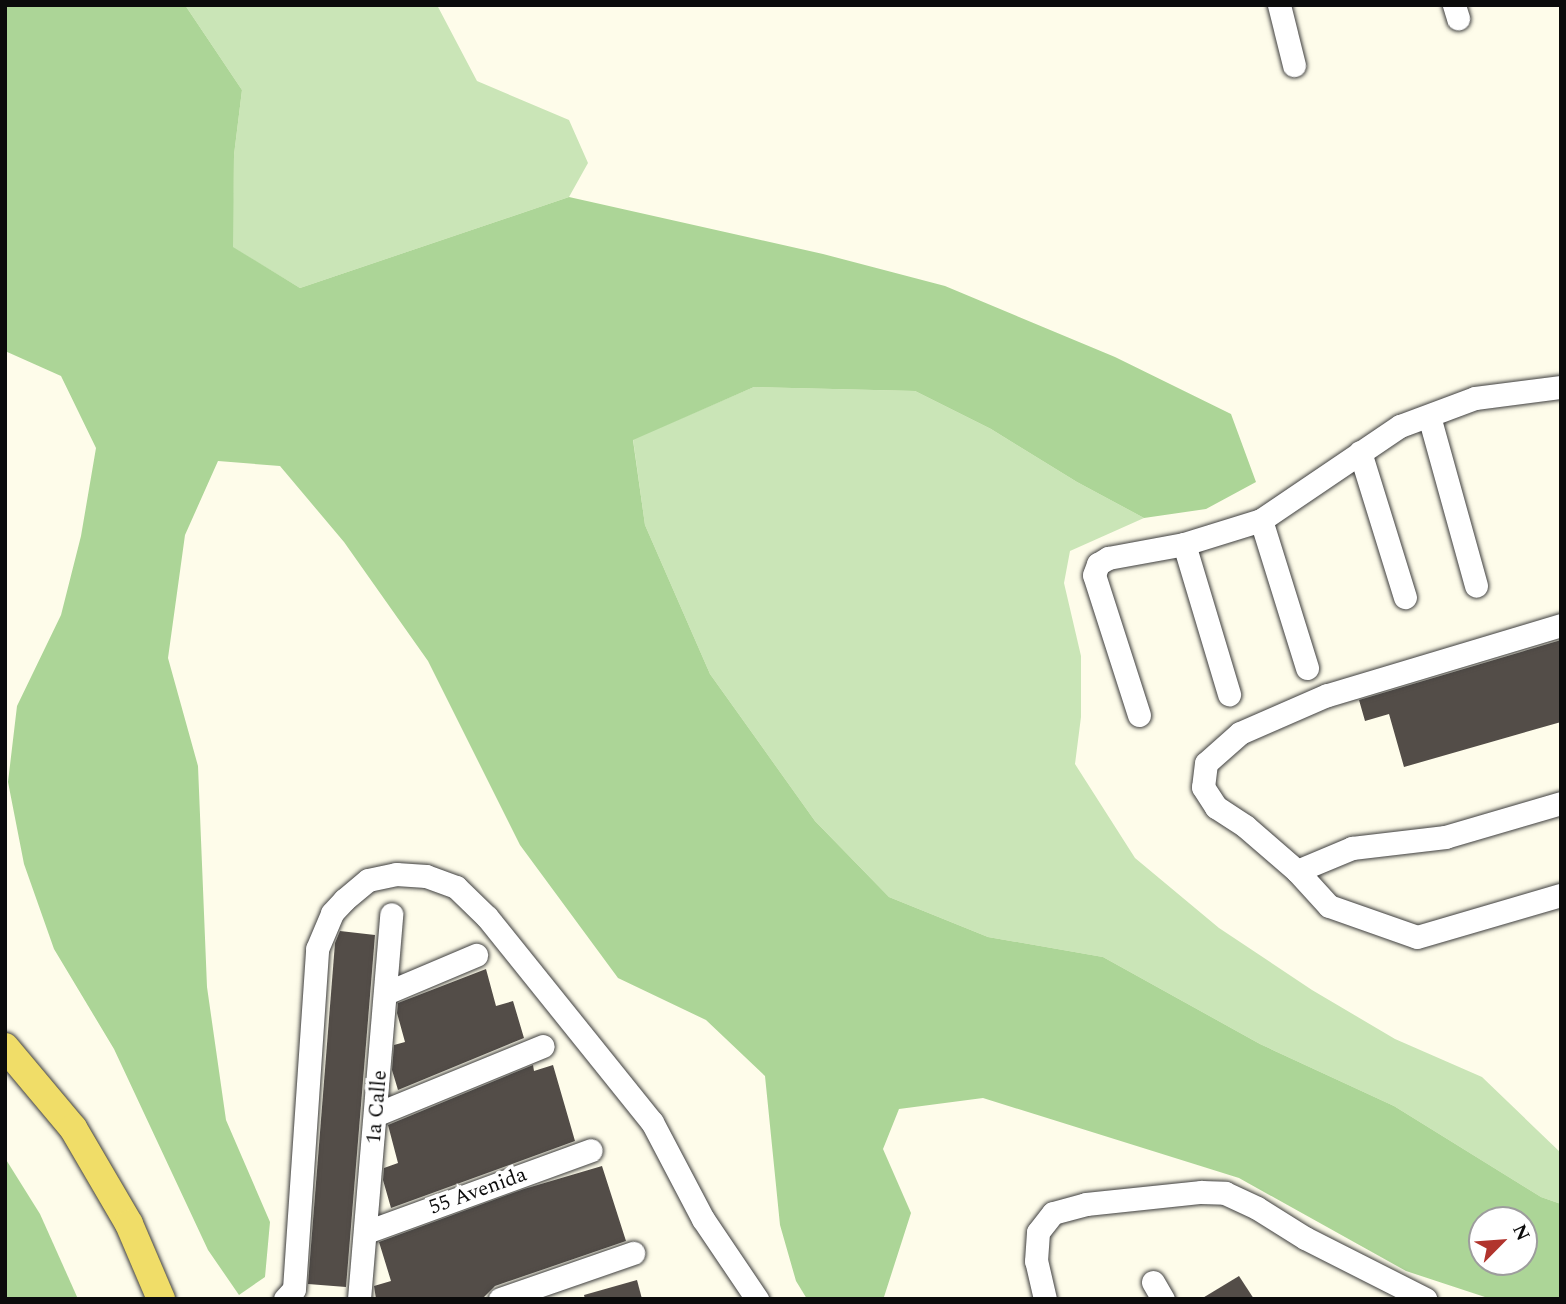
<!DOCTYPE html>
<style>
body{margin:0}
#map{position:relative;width:1566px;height:1304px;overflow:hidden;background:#fefcea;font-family:Spectral,serif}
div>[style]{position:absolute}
.green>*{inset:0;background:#cae5b7}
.forest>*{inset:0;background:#acd597}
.building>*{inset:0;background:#534d48}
.roads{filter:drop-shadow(0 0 2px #3e3e3e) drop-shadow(0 0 2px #3e3e3e)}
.minor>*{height:23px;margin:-11.5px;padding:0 11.5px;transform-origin:11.5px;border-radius:11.5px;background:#fff}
.major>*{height:28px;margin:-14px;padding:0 14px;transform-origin:14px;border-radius:14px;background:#f0dd68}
span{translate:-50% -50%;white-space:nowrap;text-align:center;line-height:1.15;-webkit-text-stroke:7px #fff;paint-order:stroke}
.street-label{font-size:21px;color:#0b0b0b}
.frame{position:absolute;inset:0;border:7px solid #0b0b0b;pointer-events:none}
.north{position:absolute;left:1468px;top:1206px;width:70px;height:70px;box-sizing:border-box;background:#fff;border:2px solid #9d9d9d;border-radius:50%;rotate:65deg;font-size:19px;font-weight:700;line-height:28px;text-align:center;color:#0b0b0b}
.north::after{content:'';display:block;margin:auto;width:24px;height:32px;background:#b1342d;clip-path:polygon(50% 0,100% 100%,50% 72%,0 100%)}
</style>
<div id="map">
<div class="green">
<div style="clip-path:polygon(185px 5px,437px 5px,477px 81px,569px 120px,588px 163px,569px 197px,300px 288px,232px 247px,234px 155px,242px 90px)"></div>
<div style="clip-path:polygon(754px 387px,915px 391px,991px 429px,1077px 482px,1144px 518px,1070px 551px,1064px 583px,1081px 656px,1081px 717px,1075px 764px,1135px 858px,1219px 928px,1312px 990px,1395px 1039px,1482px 1077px,1561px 1153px,1561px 1204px,1541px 1197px,1394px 1106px,1260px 1044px,1103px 957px,988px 937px,889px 897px,815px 821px,710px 674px,645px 525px,633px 439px)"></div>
</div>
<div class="forest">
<div style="clip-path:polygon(evenodd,5px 5px,185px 5px,242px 90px,234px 155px,233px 247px,300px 288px,569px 197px,823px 254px,945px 286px,1115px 357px,1231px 414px,1256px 482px,1206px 509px,1144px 518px,1077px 482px,991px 429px,915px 391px,754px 387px,633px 440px,645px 525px,710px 674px,815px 821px,889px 897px,988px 937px,1103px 957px,1260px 1044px,1394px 1106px,1541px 1197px,1561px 1204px,1561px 1299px,1491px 1299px,1406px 1271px,1239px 1178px,983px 1098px,899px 1109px,883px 1149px,911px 1213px,884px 1297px,807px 1299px,796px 1281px,780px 1225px,765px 1076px,706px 1020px,618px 978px,520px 845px,428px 661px,344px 542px,280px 466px,218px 461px,185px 535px,168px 658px,198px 766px,207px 987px,226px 1120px,270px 1222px,265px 1277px,239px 1295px,208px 1250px,114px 1049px,54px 949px,24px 864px,8px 782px,17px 706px,61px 615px,81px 536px,96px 448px,61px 376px,5px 351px,5px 5px,1482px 1220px,1524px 1220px,1524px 1262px,1482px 1262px,1482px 1220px)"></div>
<div style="clip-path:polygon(5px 1158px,40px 1214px,78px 1299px,5px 1299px)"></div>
</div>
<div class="building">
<div style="clip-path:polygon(1561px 640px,1561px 722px,1404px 767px,1389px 714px,1365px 721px,1359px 700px)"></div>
<div style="clip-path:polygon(340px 931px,375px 935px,346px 1287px,308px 1284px,335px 943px)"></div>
<div style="clip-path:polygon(486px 969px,496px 1006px,513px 1001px,524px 1038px,398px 1090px,392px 1070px,394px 1045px,405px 1042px,397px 1013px,398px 1003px)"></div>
<div style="clip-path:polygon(533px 1065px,534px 1071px,553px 1065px,575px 1141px,391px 1208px,383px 1180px,384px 1168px,398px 1163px,388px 1125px)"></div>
<div style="clip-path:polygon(602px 1166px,626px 1241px,495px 1286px,482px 1299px,376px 1299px,374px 1286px,391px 1281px,379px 1242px,524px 1189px)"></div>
<div style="clip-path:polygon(1239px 1276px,1254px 1299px,1201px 1299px)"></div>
<div style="clip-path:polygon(637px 1280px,642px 1299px,585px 1299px,584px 1295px)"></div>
</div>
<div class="roads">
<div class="minor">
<div style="left:1279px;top:5px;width:62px;rotate:76deg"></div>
<div style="left:1454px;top:5px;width:14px;rotate:73deg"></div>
<div style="left:1429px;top:416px;width:176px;rotate:74.5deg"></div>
<div style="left:1360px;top:452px;width:152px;rotate:72.8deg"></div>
<div style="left:1261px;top:520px;width:155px;rotate:72.7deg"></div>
<div style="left:1184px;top:544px;width:157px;rotate:73.3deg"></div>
<div style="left:1561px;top:625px;width:244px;rotate:163.3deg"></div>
<div style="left:1327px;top:695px;width:95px;rotate:156.4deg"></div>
<div style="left:1240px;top:733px;width:45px;rotate:138.6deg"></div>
<div style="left:1206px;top:763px;width:24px;rotate:97deg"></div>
<div style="left:1203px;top:787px;width:24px;rotate:57deg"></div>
<div style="left:1216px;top:807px;width:35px;rotate:33deg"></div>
<div style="left:1245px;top:826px;width:69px;rotate:40.9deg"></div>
<div style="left:1297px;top:871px;width:47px;rotate:47.6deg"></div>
<div style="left:1329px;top:906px;width:93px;rotate:19.4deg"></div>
<div style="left:1417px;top:937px;width:150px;rotate:-16.3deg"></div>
<div style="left:1139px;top:715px;width:147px;rotate:-107.8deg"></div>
<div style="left:1094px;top:575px;width:12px;rotate:-70deg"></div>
<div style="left:1098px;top:564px;width:12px;rotate:-31deg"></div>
<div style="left:1108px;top:558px;width:77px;rotate:-10.4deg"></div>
<div style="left:1184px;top:544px;width:81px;rotate:-17.3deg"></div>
<div style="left:1261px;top:520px;width:168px;rotate:-34.1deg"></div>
<div style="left:1400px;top:426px;width:80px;rotate:-20.5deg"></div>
<div style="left:1475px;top:398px;width:87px;rotate:-7.3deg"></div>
<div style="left:1297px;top:871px;width:60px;rotate:-22.7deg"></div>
<div style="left:1352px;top:848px;width:94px;rotate:-6.7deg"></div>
<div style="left:1445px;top:837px;width:121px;rotate:-16.3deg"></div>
<div style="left:386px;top:993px;width:98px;rotate:-22.9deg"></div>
<div style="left:377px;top:1114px;width:179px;rotate:-22.3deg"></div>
<div style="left:366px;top:1232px;width:239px;rotate:-20deg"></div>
<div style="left:1153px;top:1282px;width:20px;rotate:60deg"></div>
<div style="left:285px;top:1299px;width:13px;rotate:-48deg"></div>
<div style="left:294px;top:1289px;width:341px;rotate:-86.1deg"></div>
<div style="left:317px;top:949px;width:39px;rotate:-67deg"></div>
<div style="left:332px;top:913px;width:18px;rotate:-47deg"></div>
<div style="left:344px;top:900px;width:31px;rotate:-40deg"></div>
<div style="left:368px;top:880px;width:29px;rotate:-12deg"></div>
<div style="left:396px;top:874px;width:30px;rotate:4deg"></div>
<div style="left:426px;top:876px;width:32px;rotate:20deg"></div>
<div style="left:456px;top:887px;width:43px;rotate:44.1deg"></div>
<div style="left:487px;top:917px;width:263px;rotate:51.2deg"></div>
<div style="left:652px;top:1122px;width:110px;rotate:62.3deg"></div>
<div style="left:703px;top:1219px;width:97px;rotate:56deg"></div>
<div style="left:359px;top:1299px;width:386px;rotate:-85.2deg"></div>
<div style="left:500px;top:1299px;width:141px;rotate:-19.1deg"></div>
<div style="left:1045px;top:1299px;width:39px;rotate:-103deg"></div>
<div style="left:1036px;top:1261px;width:29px;rotate:-86deg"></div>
<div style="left:1038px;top:1232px;width:24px;rotate:-52deg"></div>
<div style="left:1053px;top:1213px;width:34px;rotate:-15deg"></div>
<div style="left:1086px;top:1204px;width:116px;rotate:-6deg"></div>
<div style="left:1201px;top:1192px;width:24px;rotate:2deg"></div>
<div style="left:1225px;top:1193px;width:35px;rotate:25deg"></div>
<div style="left:1257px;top:1208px;width:57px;rotate:32deg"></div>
<div style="left:1305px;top:1238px;width:135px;rotate:26.9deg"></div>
</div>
<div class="major">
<div style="left:5px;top:1047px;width:106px;rotate:50deg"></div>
<div style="left:73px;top:1128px;width:111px;rotate:59.7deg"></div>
<div style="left:129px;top:1224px;width:82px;rotate:66.9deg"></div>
</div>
</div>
<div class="street-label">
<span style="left:377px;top:1107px;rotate:-85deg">1a Calle</span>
<span style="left:478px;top:1191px;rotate:-20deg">55 Avenida</span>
</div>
<div class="frame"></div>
<div class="north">N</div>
</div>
